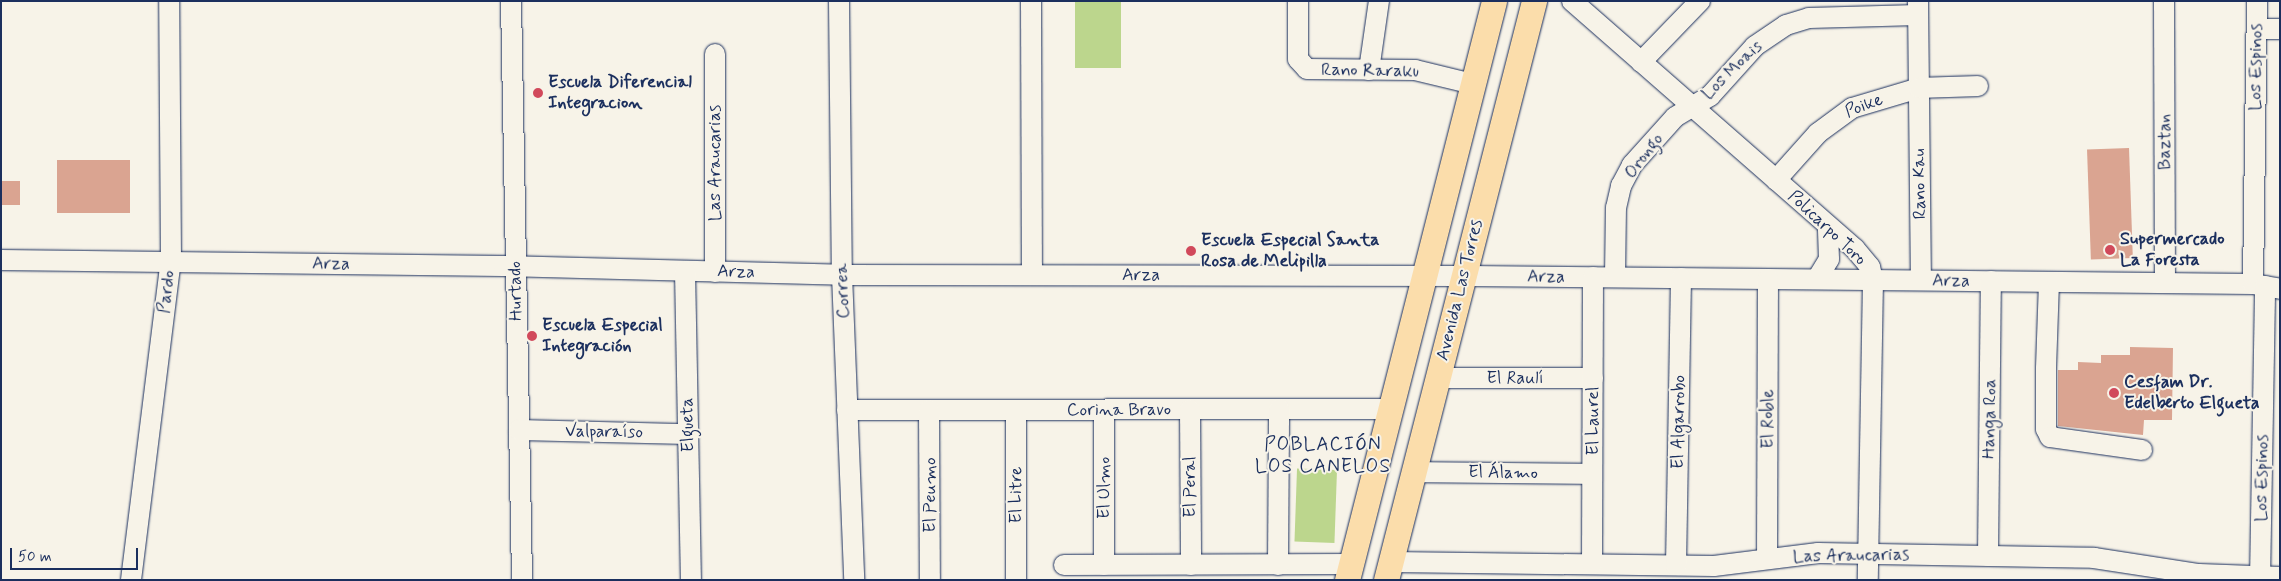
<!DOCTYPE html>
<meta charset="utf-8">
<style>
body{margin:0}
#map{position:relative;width:2281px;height:581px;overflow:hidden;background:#f7f3e8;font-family:Mynerve,sans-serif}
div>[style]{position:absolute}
.green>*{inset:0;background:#bcd68d;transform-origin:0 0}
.building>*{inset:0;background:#daa491;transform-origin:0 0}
.roads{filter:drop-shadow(0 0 1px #1b2f5e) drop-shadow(0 0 1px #1b2f5e)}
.minor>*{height:20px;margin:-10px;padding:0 10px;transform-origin:10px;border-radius:10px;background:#f7f3e8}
.major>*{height:25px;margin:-12.5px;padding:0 12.5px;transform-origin:12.5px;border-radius:12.5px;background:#fbddab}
.dots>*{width:14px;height:14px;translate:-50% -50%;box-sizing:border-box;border:2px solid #f7f3e8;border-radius:50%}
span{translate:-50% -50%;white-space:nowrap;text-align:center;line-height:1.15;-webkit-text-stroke:4px #f7f3e8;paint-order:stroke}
.street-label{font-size:18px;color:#1b2f5e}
.poi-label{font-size:18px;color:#1b2f5e;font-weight:700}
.left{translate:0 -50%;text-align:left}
.neighbourhood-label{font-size:19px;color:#1b2f5e;letter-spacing:1px}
.frame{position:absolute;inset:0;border:2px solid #1b2f5e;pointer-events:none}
.scale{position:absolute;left:10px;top:548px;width:128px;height:22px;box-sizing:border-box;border:2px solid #1b2f5e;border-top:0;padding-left:6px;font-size:15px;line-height:18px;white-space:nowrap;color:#1b2f5e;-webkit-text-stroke:4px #f7f3e8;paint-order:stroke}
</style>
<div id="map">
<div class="green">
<div style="left:1075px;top:1px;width:46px;height:67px"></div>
<div style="left:1337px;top:470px;width:73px;height:40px;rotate:92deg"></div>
</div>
<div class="building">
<div style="left:2129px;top:148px;width:110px;height:42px;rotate:88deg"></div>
<div style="left:130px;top:160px;width:53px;height:73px;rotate:90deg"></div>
<div style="left:1px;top:181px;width:19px;height:24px"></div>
<div style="clip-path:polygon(2130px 347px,2173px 348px,2172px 420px,2144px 420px,2143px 435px,2058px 426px,2058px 370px,2078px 370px,2078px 362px,2101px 363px,2101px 355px,2130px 355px)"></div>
</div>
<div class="roads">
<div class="minor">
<div style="left:511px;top:1px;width:579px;rotate:88.91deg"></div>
<div style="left:839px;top:1px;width:274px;rotate:89.4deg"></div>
<div style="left:842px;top:275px;width:305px;rotate:87.7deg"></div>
<div style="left:1031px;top:1px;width:274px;rotate:89.8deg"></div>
<div style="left:1298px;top:1px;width:58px;rotate:90deg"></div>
<div style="left:1298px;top:59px;width:13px;rotate:48deg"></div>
<div style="left:1307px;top:69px;width:108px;rotate:0.5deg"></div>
<div style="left:1415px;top:70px;width:60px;rotate:13.6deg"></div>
<div style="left:1572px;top:1px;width:376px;rotate:41.2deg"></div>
<div style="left:1855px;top:249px;width:23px;rotate:50deg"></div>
<div style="left:1870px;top:267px;width:13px;rotate:77deg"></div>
<div style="left:1873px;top:280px;width:300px;rotate:91deg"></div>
<div style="left:1918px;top:1px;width:279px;rotate:89.4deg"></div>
<div style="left:2164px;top:1px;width:282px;rotate:89.8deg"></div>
<div style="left:2257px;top:29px;width:23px"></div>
<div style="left:1641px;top:62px;width:85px;rotate:-46deg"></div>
<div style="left:1369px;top:70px;width:70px;rotate:-81.8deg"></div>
<div style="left:1776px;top:180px;width:63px;rotate:-48.2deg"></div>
<div style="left:1818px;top:133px;width:42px;rotate:-36.3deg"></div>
<div style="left:1852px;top:108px;width:70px;rotate:-16.6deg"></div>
<div style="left:1919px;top:88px;width:59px;rotate:-1.9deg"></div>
<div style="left:1px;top:260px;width:503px;rotate:0.68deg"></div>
<div style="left:504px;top:266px;width:338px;rotate:1.5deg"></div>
<div style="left:842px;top:275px;width:626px;rotate:0.09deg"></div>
<div style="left:1468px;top:276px;width:785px;rotate:0.58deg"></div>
<div style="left:2253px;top:284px;width:27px;rotate:10deg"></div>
<div style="left:685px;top:271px;width:309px;rotate:88.9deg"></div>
<div style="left:715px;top:272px;width:218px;rotate:-90deg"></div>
<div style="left:1615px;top:277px;width:69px;rotate:-89.2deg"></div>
<div style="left:1616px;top:208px;width:23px;rotate:-77deg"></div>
<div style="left:1621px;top:186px;width:24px;rotate:-62deg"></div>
<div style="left:1632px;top:165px;width:64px;rotate:-48.1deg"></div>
<div style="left:1675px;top:117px;width:41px;rotate:-31deg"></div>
<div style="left:1710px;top:96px;width:67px;rotate:-48deg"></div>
<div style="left:1755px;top:46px;width:37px;rotate:-34deg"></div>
<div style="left:1786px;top:25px;width:24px;rotate:-17deg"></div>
<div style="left:1809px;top:18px;width:109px;rotate:-1.6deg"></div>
<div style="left:1817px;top:279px;width:23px;rotate:-59deg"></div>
<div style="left:1829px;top:259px;width:32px;rotate:-92deg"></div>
<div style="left:2049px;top:282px;width:87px;rotate:92deg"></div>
<div style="left:2046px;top:369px;width:60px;rotate:90deg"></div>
<div style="left:2046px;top:429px;width:9px;rotate:63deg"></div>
<div style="left:2050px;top:437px;width:93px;rotate:8deg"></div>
<div style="left:2253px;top:284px;width:283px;rotate:-89.2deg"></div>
<div style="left:1438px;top:378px;width:155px"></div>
<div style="left:847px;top:410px;width:543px;rotate:-0.11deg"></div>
<div style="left:929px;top:410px;width:170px;rotate:89.7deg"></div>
<div style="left:1104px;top:410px;width:155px;rotate:90deg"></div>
<div style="left:1190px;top:410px;width:155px;rotate:89.6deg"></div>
<div style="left:519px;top:430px;width:169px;rotate:1.4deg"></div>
<div style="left:1413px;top:472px;width:179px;rotate:0.6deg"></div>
<div style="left:1988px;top:556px;width:275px;rotate:-89.4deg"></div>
<div style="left:1767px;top:559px;width:280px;rotate:-89.8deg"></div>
<div style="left:1391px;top:562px;width:323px;rotate:0.7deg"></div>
<div style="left:1714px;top:566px;width:105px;rotate:-7.1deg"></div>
<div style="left:1818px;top:553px;width:276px;rotate:1deg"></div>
<div style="left:2094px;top:558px;width:106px;rotate:8.7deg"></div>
<div style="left:2199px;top:574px;width:81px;rotate:2.1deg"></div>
<div style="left:1592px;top:564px;width:287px;rotate:-89.8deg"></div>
<div style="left:1064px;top:565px;width:287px;rotate:-0.2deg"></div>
<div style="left:1278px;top:565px;width:156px;rotate:-89.6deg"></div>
<div style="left:1676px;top:565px;width:287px;rotate:-89deg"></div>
<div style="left:131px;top:580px;width:321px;rotate:-82.9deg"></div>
<div style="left:171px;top:261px;width:260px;rotate:-90.4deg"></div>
<div style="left:1016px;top:580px;width:170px;rotate:-90deg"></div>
<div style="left:2260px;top:580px;width:294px;rotate:-89deg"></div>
</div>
<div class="major">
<div style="left:1347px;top:580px;width:597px;rotate:-75.75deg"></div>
<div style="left:1386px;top:580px;width:598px;rotate:-75.66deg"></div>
</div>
</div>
<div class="dots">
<div style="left:538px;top:93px;background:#d1495b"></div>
<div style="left:2110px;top:250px;background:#d1495b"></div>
<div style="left:1191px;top:251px;background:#d1495b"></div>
<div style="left:532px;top:336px;background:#d1495b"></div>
<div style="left:2114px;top:393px;background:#d1495b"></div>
</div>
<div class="street-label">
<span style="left:2256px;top:67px;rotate:-89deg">Los Espinos</span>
<span style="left:1732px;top:70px;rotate:-44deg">Los Moais</span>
<span style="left:1370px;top:71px;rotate:1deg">Rano Raraku</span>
<span style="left:1864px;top:106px;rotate:-21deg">Poike</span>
<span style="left:2165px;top:142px;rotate:-90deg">Baztan</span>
<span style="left:1644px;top:156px;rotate:-53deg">Orongo</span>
<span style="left:715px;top:163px;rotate:-90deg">Las Araucarias</span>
<span style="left:1920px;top:184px;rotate:-91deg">Rano Kau</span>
<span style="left:1827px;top:228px;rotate:43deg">Policarpo Toro</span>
<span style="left:331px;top:264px;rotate:1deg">Arza</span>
<span style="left:736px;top:272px;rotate:2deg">Arza</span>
<span style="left:1141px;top:275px">Arza</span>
<span style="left:1546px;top:277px;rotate:1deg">Arza</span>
<span style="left:1951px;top:281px;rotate:1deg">Arza</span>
<span style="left:1460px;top:290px;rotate:-76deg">Avenida Las Torres</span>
<span style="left:516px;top:291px;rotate:-91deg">Hurtado</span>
<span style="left:843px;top:291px;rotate:-92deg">Correa</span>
<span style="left:167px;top:292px;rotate:-83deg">Pardo</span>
<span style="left:1515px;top:378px">El Raulí</span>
<span style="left:1119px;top:410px">Corina Bravo</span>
<span style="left:1768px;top:419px;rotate:-90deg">El Roble</span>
<span style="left:1990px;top:419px;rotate:-89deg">Hanga Roa</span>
<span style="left:1593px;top:421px;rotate:-90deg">El Laurel</span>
<span style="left:1679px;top:422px;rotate:-89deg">El Algarrobo</span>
<span style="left:688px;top:425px;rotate:-91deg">Elgueta</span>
<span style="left:604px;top:432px;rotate:1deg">Valparaíso</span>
<span style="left:1503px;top:473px;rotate:1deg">El Álamo</span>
<span style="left:2262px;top:478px;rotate:-89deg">Los Espinos</span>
<span style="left:1190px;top:487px;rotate:-90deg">El Peral</span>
<span style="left:1104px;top:488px;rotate:-90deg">El Ulmo</span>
<span style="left:930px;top:495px;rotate:-90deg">El Peumo</span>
<span style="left:1016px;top:495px;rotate:-90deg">El Litre</span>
<span style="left:1851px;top:556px;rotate:-1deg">Las Araucarias</span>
</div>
<div class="poi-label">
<span class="left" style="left:548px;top:93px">Escuela Diferencial<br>Integracion</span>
<span class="left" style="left:2120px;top:250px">Supermercado<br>La Foresta</span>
<span class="left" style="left:1201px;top:251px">Escuela Especial Santa<br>Rosa de Melipilla</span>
<span class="left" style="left:542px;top:336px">Escuela Especial<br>Integración</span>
<span class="left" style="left:2124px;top:393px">Cesfam Dr.<br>Edelberto Elgueta</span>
</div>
<div class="neighbourhood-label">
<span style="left:1323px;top:456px">POBLACIÓN<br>LOS CANELOS</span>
</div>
<div class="frame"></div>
<div class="scale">50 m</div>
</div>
